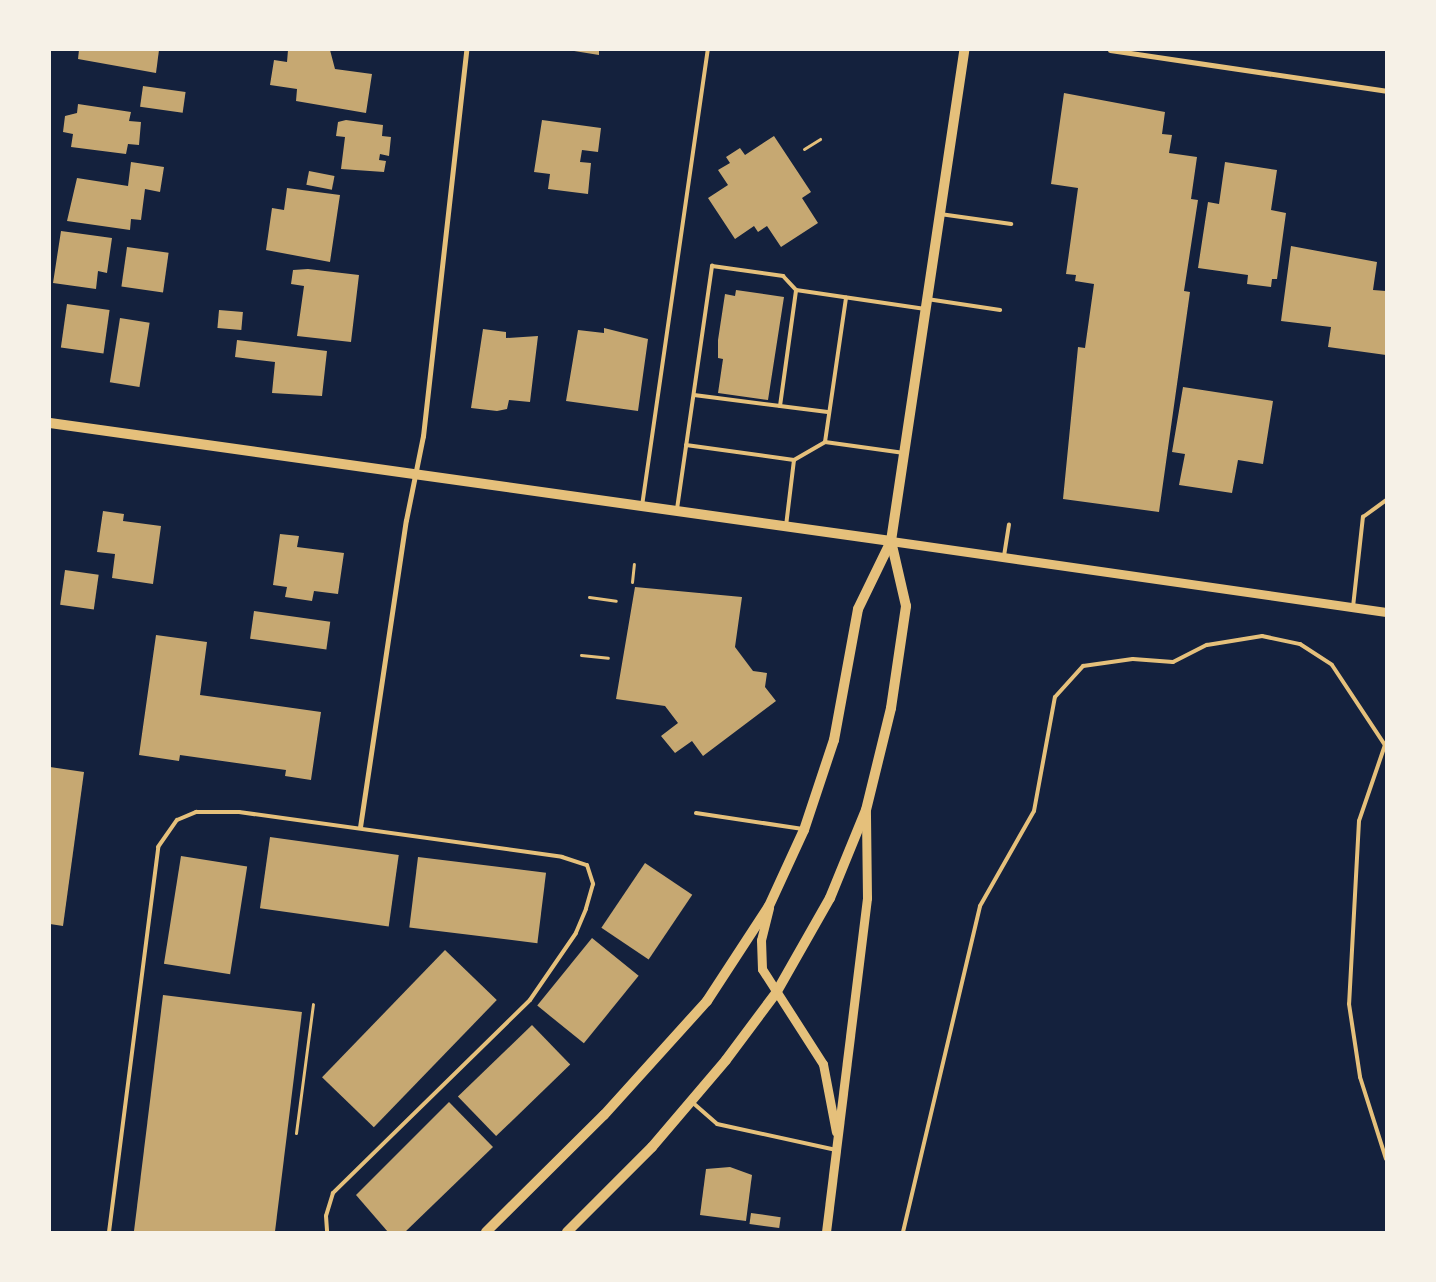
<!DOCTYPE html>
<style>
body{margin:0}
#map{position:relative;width:1436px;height:1282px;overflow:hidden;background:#14213d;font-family:Helvetica,sans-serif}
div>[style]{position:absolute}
.building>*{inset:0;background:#c6a872;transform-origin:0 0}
.path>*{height:3px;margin:-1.5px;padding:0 1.5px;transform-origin:1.5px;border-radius:1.5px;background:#e5c07b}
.service>*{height:4px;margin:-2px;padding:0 2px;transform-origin:2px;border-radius:2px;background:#e5c07b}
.minor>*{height:5px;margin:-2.5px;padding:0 2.5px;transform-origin:2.5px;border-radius:2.5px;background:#e5c07b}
.tertiary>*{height:9px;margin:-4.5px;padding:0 4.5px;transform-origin:4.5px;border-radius:4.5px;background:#e5c07b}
.secondary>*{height:10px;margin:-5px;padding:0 5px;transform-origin:5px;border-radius:5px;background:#e5c07b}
span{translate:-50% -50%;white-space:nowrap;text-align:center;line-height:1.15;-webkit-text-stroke:4px #f6f1e7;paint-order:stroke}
.frame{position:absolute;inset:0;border:51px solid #f6f1e7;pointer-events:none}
</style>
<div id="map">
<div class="building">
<div style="clip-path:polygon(79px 50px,159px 50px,156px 73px,78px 59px)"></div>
<div style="clip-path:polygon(288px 50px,330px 50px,335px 69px,372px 74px,366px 113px,296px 101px,297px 89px,270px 85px,274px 60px,287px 62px)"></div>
<div style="clip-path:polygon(568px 50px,599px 50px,599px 55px)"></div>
<div style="left:143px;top:86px;width:43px;height:21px;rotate:8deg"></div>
<div style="clip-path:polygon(1064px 93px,1165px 112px,1162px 134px,1172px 135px,1169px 153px,1197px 157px,1191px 199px,1198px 200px,1184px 291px,1190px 292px,1159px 512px,1063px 499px,1078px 347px,1085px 348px,1094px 284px,1075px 281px,1076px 275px,1066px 274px,1078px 188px,1051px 184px)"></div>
<div style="clip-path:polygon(78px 104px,131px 112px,129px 121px,141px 122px,139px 145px,128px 144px,126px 154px,71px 147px,73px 134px,63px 132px,65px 116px,77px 113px)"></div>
<div style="clip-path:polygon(346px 120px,383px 125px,382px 136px,391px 137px,389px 156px,380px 154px,379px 160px,386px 161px,384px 172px,341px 169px,345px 137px,336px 136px,338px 122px)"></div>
<div style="clip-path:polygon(542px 120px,601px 128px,598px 152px,582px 150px,580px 162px,591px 163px,588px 194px,548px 189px,550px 174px,534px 172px)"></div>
<div style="clip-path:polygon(774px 136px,811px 192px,802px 198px,818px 223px,781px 247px,767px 226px,758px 232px,754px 226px,735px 239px,708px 198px,728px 185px,718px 170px,730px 163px,726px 157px,740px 148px,745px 155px)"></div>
<div style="clip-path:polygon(131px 162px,164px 167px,160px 192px,145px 189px,141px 220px,131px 219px,130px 230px,67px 221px,77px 178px,128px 186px)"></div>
<div style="clip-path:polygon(1225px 162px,1277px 170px,1271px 210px,1286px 213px,1277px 279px,1272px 279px,1271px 287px,1247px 284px,1248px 275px,1198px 268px,1208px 202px,1219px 204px)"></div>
<div style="left:309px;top:171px;width:26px;height:14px;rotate:11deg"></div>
<div style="clip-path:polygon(287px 188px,340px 195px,330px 262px,266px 250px,272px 208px,284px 210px)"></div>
<div style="clip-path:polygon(61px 231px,112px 238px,107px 273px,98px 271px,96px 289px,53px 283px)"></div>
<div style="clip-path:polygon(1291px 246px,1377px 262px,1373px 290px,1386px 291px,1386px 355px,1328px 347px,1331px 327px,1281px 321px)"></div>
<div style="left:127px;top:247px;width:42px;height:40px;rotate:8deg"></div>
<div style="clip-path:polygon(308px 269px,359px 275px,351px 342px,297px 336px,304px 286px,291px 284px,293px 270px)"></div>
<div style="clip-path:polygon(736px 290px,784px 297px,768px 400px,718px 393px,723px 359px,718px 358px,718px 340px,725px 294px,735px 296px)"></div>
<div style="left:67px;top:304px;width:43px;height:44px;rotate:8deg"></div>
<div style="left:219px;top:310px;width:24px;height:18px;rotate:5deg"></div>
<div style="left:120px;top:318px;width:30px;height:65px;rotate:9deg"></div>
<div style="clip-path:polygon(604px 328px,648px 339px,638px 411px,566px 401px,578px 330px,604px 333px)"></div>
<div style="clip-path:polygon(483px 329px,506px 332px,506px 338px,538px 336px,530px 402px,509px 400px,507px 409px,497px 411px,471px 408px)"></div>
<div style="clip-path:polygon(237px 340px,327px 351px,322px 396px,272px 393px,275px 362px,235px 357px)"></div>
<div style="clip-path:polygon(1183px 387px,1273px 401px,1263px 464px,1238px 460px,1232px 493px,1179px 485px,1185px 454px,1172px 452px)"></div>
<div style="clip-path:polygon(103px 511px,124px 514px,123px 521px,161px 526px,153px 584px,112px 578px,115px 554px,97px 552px)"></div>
<div style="clip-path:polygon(280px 534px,299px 536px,297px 547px,344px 553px,338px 594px,314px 591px,312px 601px,285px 597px,287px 587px,273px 585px)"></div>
<div style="left:65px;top:570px;width:34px;height:35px;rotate:8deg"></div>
<div style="clip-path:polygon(635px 587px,742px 597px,735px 647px,753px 671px,767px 673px,765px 687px,776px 701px,703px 756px,692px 741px,675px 753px,661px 736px,678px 723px,665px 706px,616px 699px)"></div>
<div style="left:254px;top:611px;width:77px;height:28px;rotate:8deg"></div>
<div style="clip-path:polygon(156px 635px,207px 642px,200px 695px,321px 712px,311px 780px,285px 776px,286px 770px,180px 755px,179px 761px,139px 755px)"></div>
<div style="clip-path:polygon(50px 767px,84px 772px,63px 926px,50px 924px)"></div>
<div style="left:270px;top:837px;width:130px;height:72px;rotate:8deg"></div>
<div style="left:181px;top:856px;width:67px;height:109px;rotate:9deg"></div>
<div style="left:418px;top:857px;width:129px;height:71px;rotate:7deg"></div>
<div style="left:645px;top:863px;width:57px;height:78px;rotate:34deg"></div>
<div style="left:592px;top:938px;width:60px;height:87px;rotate:39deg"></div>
<div style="left:445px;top:950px;width:72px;height:177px;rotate:44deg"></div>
<div style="left:163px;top:995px;width:140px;height:239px;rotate:7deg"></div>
<div style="left:532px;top:1025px;width:55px;height:103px;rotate:46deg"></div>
<div style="clip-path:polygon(449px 1102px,493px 1147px,405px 1232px,388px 1232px,356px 1195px)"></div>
<div style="clip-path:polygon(730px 1167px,752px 1175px,746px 1221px,700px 1215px,706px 1169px)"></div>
<div style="left:751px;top:1213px;width:30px;height:11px;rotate:8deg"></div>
</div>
<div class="path">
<div style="left:804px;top:149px;width:19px;rotate:-32deg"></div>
<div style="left:632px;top:582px;width:18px;rotate:-84deg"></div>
<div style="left:589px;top:597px;width:27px;rotate:8deg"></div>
<div style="left:581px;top:655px;width:27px;rotate:6deg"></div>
<div style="left:296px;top:1133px;width:130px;rotate:-82.5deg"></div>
</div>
<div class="service">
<div style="left:940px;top:214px;width:72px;rotate:8deg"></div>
<div style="left:927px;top:299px;width:74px;rotate:8.6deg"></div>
<div style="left:694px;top:395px;width:87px;rotate:7.3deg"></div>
<div style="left:780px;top:406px;width:117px;rotate:-82.1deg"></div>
<div style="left:780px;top:406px;width:48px;rotate:7.1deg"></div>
<div style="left:825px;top:442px;width:80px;rotate:7.9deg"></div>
<div style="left:686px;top:445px;width:109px;rotate:7.9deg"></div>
<div style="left:642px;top:506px;width:461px;rotate:-81.8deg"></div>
<div style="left:677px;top:509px;width:246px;rotate:-81.8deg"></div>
<div style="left:712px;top:266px;width:72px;rotate:8deg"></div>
<div style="left:783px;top:276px;width:19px;rotate:47deg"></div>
<div style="left:796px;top:290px;width:129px;rotate:8.4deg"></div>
<div style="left:786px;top:526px;width:66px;rotate:-83.1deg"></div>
<div style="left:794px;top:460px;width:36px;rotate:-30deg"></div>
<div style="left:825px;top:442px;width:146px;rotate:-81.7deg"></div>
<div style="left:1004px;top:556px;width:32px;rotate:-81deg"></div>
<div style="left:1353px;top:607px;width:91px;rotate:-83.7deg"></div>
<div style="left:1363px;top:517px;width:29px;rotate:-36deg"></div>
<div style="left:696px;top:813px;width:108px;rotate:8.5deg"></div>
<div style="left:692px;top:1102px;width:33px;rotate:41deg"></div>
<div style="left:717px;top:1124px;width:122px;rotate:12.3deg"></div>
<div style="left:109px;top:1232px;width:388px;rotate:-82.7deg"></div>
<div style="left:158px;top:847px;width:33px;rotate:-55deg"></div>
<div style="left:177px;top:820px;width:21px;rotate:-23deg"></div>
<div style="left:196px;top:812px;width:43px"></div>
<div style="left:239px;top:812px;width:326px;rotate:7.9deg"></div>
<div style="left:562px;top:857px;width:26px;rotate:18deg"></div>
<div style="left:587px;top:865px;width:20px;rotate:72deg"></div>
<div style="left:593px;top:884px;width:26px;rotate:106deg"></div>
<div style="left:586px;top:909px;width:26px;rotate:113deg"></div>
<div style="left:576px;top:933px;width:81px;rotate:124.5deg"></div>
<div style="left:530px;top:1000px;width:276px;rotate:135.6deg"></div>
<div style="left:333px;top:1193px;width:24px;rotate:107deg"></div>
<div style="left:326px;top:1216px;width:16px;rotate:86deg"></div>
<div style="left:903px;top:1232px;width:335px;rotate:-76.7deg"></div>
<div style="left:980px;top:906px;width:109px;rotate:-60.4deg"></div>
<div style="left:1034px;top:811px;width:116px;rotate:-79.6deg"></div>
<div style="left:1055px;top:697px;width:42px;rotate:-47.9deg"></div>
<div style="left:1083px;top:666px;width:50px;rotate:-8deg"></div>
<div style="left:1133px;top:659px;width:40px;rotate:4.3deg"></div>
<div style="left:1173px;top:662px;width:38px;rotate:-27deg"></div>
<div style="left:1207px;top:645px;width:56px;rotate:-9.3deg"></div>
<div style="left:1262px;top:636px;width:39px;rotate:12deg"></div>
<div style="left:1300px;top:644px;width:38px;rotate:33deg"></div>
<div style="left:1332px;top:665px;width:96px;rotate:56.5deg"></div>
<div style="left:1385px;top:745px;width:80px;rotate:108.9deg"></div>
<div style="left:1359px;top:821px;width:183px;rotate:93.1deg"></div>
<div style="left:1349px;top:1004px;width:74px;rotate:81.4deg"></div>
<div style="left:1360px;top:1077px;width:86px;rotate:72.4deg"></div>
</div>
<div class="minor">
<div style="left:1110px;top:50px;width:279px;rotate:8.4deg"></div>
<div style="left:360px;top:827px;width:310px;rotate:-81.5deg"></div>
<div style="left:406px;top:520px;width:86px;rotate:-78.6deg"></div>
<div style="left:423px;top:436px;width:388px;rotate:-83.6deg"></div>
</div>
<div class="tertiary">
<div style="left:891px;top:541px;width:500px;rotate:8.16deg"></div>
<div style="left:769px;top:908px;width:33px;rotate:104deg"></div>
<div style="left:761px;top:940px;width:29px;rotate:88deg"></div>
<div style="left:762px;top:969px;width:113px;rotate:57.3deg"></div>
<div style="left:823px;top:1064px;width:69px;rotate:79.2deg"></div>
<div style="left:826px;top:1232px;width:337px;rotate:-83deg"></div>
<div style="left:867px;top:898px;width:86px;rotate:-90.7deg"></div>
</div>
<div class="secondary">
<div style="left:50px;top:423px;width:849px;rotate:7.99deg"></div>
<div style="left:486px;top:1232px;width:166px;rotate:-44.8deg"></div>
<div style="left:604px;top:1115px;width:154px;rotate:-47.9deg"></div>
<div style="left:707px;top:1001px;width:113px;rotate:-56.9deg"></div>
<div style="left:769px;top:906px;width:84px;rotate:-65.3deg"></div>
<div style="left:804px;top:830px;width:95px;rotate:-71.6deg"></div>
<div style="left:834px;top:740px;width:133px;rotate:-79.6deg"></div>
<div style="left:858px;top:609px;width:76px;rotate:-64.1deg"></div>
<div style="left:891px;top:541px;width:496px;rotate:-81.5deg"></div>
<div style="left:567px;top:1232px;width:120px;rotate:-45deg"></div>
<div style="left:652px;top:1147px;width:114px;rotate:-49.6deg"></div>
<div style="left:726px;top:1060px;width:84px;rotate:-53.3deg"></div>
<div style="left:776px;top:993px;width:109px;rotate:-60.4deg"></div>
<div style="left:830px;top:898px;width:95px;rotate:-67.8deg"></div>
<div style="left:866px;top:810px;width:105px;rotate:-76.2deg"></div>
<div style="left:891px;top:708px;width:103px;rotate:-81.6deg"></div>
<div style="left:906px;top:606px;width:67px;rotate:-103deg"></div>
</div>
<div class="frame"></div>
</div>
